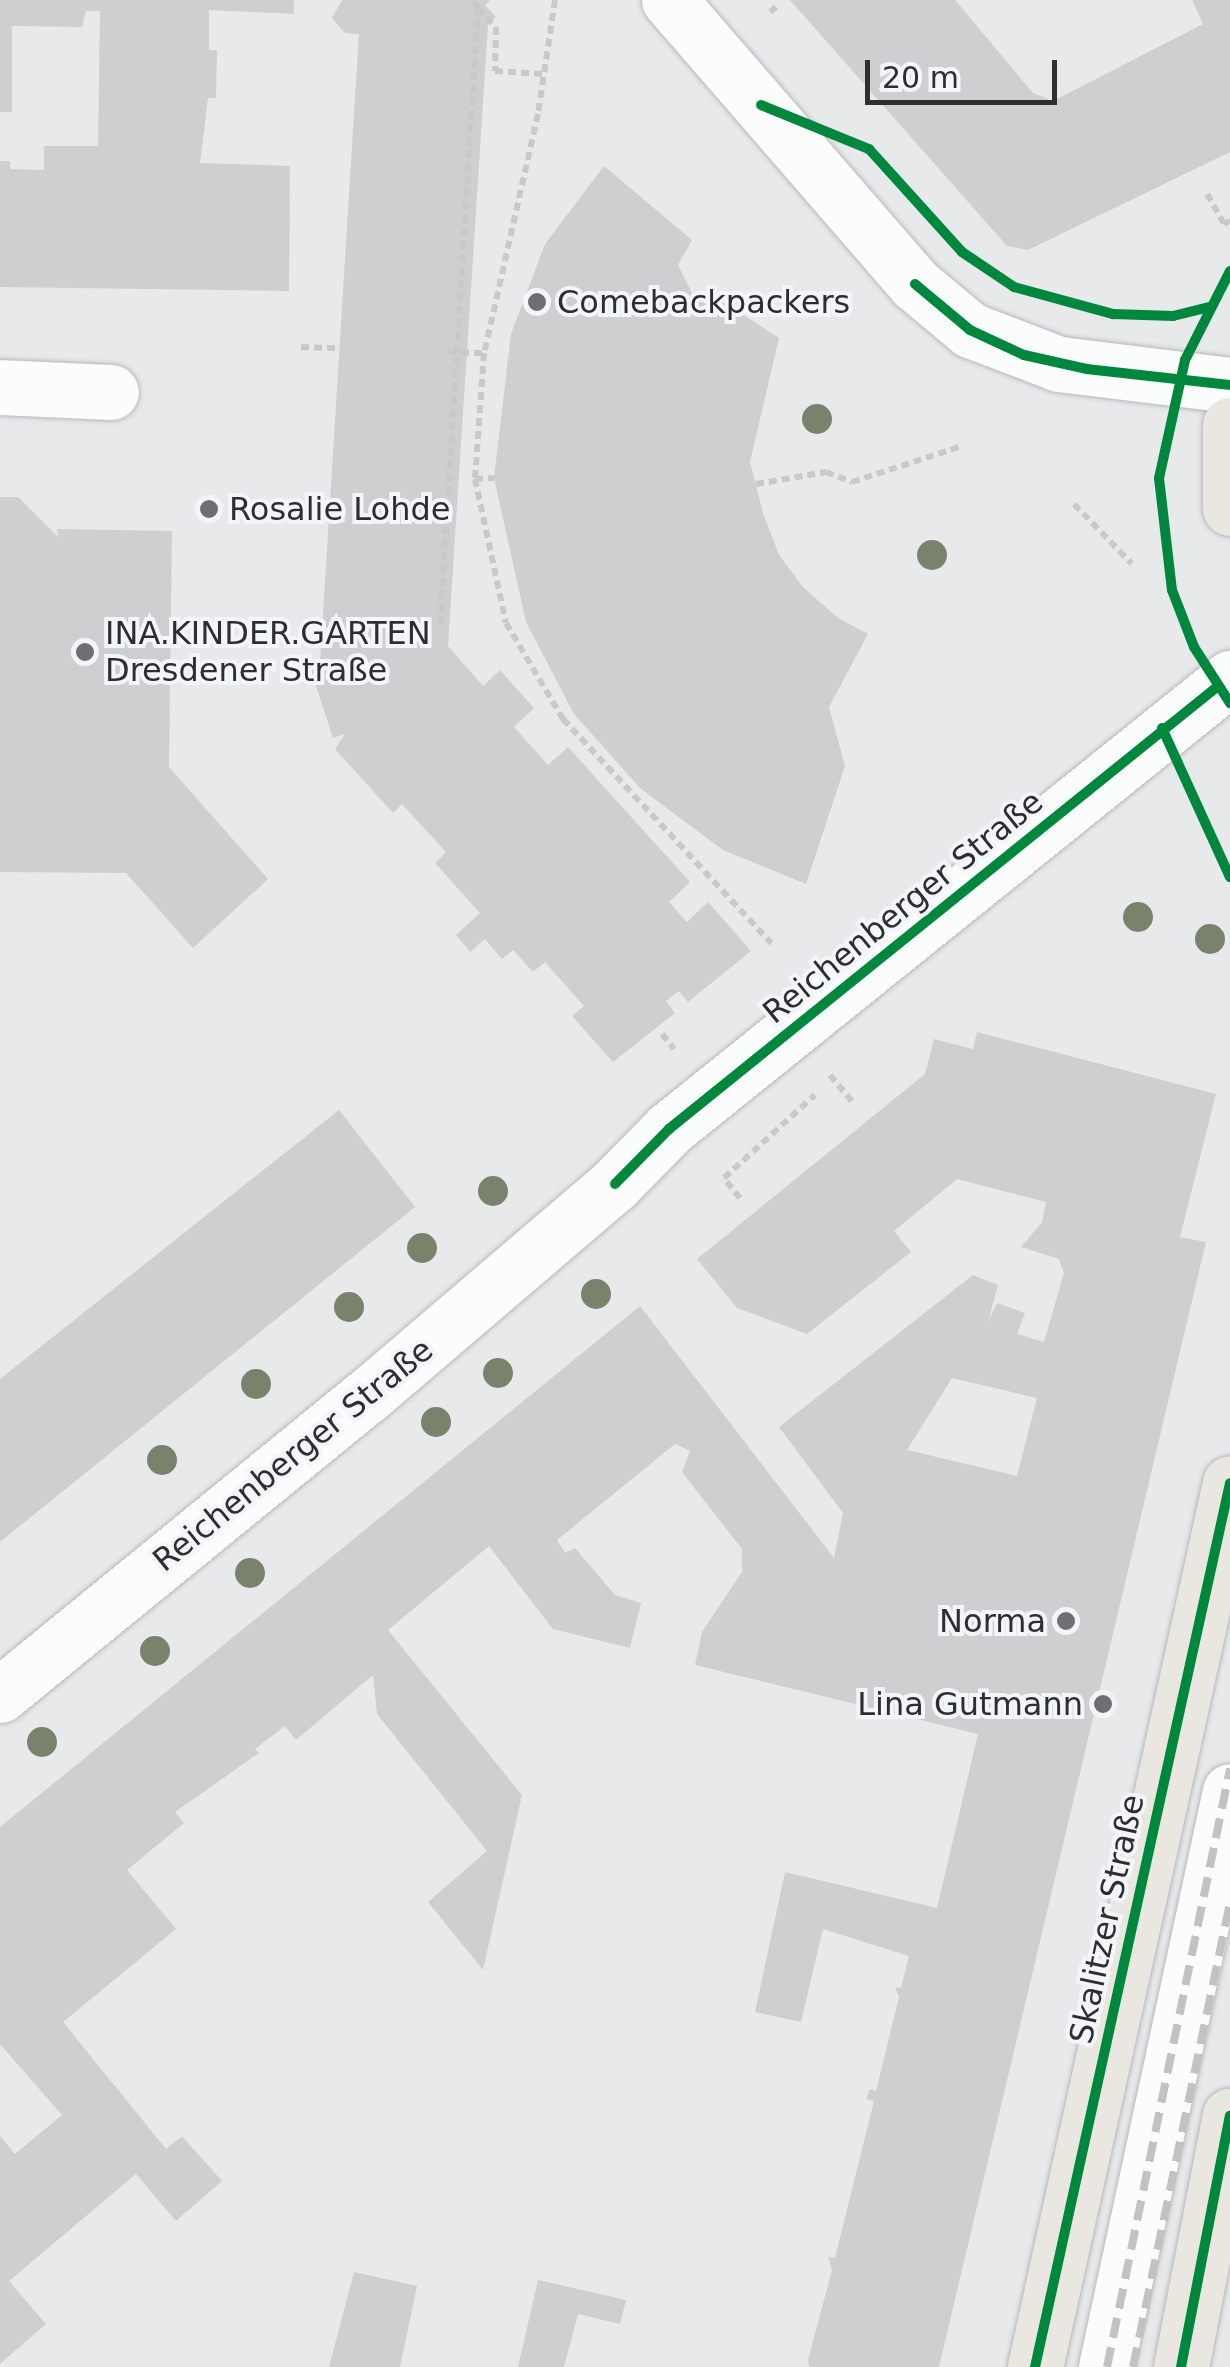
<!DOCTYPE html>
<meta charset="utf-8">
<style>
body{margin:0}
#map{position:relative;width:1230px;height:2367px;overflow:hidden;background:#e7e9eb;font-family:"DejaVu Sans",sans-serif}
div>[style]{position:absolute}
.building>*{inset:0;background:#cdcfd1}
.path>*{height:6px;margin-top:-3px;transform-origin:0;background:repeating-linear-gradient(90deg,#c9c9ca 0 8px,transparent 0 13px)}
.roads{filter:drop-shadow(0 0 2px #b8b9bb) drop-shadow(0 0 2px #b8b9bb)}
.minor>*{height:55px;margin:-27.5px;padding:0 27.5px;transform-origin:27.5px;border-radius:27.5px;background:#fbfcfc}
.major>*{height:55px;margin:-27.5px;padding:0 27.5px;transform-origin:27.5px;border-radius:27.5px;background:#eae7e1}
.rail>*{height:8px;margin-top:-4px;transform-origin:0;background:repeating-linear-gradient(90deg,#c1c2c2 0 20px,transparent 0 30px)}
.cycleway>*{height:10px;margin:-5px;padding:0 5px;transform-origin:5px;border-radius:5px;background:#00873e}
.trees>*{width:30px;height:30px;margin:-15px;border-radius:50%;background:#79836b}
.dots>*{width:28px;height:28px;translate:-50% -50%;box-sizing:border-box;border:5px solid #f2f6fb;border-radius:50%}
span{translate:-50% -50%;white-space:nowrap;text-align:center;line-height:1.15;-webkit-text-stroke:8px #f2f6fb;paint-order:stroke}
.poi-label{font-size:32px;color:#2d2e30}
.left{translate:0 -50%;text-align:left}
.right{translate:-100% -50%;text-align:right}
.street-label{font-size:32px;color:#2d2e30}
.scale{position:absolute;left:865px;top:60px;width:192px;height:45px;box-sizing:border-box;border:5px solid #2d2e30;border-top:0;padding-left:12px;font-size:30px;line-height:35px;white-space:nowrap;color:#2d2e30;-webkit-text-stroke:8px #f2f6fb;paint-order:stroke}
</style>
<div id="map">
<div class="building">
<div style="clip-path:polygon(0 0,294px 0,294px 14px,209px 10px,209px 50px,217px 50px,216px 98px,208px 98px,200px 163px,290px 166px,289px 291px,0 287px,0 161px,10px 161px,10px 169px,44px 170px,44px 146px,98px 146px,100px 11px,86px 11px,82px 27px,12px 26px,12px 112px,0 112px)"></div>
<div style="clip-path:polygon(342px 0,490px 0,485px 5px,496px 17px,488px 25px,448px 646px,483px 686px,500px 670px,534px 708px,514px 727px,548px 765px,568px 747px,690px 882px,669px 902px,687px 922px,708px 902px,751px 951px,688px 1002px,679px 991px,666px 1001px,675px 1013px,613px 1062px,572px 1016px,584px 1006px,545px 962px,533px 972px,513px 950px,502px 959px,485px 939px,470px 952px,456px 935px,480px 913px,435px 863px,446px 852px,402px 804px,393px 813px,335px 749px,345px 734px,333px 738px,311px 671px,320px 662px,359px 34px,345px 33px,332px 18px)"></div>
<div style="clip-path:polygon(790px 0,955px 0,1033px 93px,1053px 101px,1203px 24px,1192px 0,1230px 0,1230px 152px,1028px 250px,1007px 246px)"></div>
<div style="clip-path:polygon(604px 166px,692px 240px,678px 265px,694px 297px,713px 295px,779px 338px,750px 462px,763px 513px,779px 555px,803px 587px,838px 618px,868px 634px,829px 707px,845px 766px,806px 884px,723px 850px,641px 789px,574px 714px,526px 622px,494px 478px,511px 334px,545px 244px)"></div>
<div style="clip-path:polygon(0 497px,18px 497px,58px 537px,57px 529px,172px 531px,169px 767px,268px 879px,193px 948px,126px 873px,0 872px)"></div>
<div style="clip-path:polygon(evenodd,977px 1032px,1216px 1094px,1180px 1237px,1206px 1242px,939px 2367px,809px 2367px,808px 2360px,832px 2270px,828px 2257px,835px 2258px,874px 2101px,866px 2099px,870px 2089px,876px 2091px,899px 1997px,895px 1987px,901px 1988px,909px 1956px,823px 1929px,801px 2022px,755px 2012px,785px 1872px,937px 1908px,978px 1734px,695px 1665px,702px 1632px,742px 1572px,742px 1549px,682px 1472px,690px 1451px,675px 1444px,557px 1540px,565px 1553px,575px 1548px,615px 1595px,641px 1603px,630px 1648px,553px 1629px,489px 1546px,388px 1630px,522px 1795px,483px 1970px,428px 1902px,487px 1851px,377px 1714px,373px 1675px,296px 1740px,285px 1726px,255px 1749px,259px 1753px,175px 1812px,184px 1823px,127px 1870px,176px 1929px,63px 2022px,166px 2149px,182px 2136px,222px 2181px,176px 2221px,136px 2174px,9px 2281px,46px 2324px,0 2364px,0 2136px,15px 2154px,62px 2115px,0 2044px,0 1827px,640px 1306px,834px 1558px,843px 1513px,779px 1427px,973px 1275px,998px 1285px,988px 1322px,997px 1303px,1025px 1313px,1017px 1334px,1044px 1342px,1064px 1273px,1059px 1259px,1021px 1247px,1042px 1222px,1046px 1202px,957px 1179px,894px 1231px,911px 1252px,807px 1334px,737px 1308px,697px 1259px,925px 1074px,934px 1039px,973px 1049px,977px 1032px,952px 1378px,1037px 1398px,1017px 1476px,907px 1450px,952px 1378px)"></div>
<div style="clip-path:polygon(339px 1110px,415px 1207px,0 1542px,0 1379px)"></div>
<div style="clip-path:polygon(354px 2272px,417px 2286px,400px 2367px,329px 2367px)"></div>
<div style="clip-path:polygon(538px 2280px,626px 2300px,620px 2324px,578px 2314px,564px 2367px,518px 2367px)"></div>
</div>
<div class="path">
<div style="left:555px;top:0;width:115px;rotate:98.5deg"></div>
<div style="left:538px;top:114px;width:245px;rotate:102.7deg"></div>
<div style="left:484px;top:353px;width:126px;rotate:94.1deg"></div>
<div style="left:475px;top:479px;width:147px;rotate:77.9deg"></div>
<div style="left:506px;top:623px;width:112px;rotate:59.3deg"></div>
<div style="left:563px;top:719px;width:306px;rotate:47.1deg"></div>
<div style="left:478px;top:8px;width:26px;rotate:47deg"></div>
<div style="left:496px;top:27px;width:44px;rotate:91.3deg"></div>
<div style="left:495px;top:71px;width:48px;rotate:3.6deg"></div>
<div style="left:770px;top:12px;width:8px;rotate:-40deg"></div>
<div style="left:1207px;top:194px;width:34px;rotate:60deg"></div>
<div style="left:1224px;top:224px;width:7px;rotate:-27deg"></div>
<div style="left:301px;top:347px;width:37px;rotate:2deg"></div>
<div style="left:448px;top:352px;width:36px;rotate:2deg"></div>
<div style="left:475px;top:479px;width:19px;rotate:-3deg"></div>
<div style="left:756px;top:484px;width:71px;rotate:-9.7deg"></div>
<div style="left:826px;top:472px;width:28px;rotate:21deg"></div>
<div style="left:852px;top:482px;width:116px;rotate:-18.1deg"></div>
<div style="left:1074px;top:504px;width:83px;rotate:46deg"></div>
<div style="left:440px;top:625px;width:618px;rotate:-86.48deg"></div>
<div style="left:478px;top:8px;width:10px;rotate:-127deg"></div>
<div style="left:662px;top:1034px;width:19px;rotate:51deg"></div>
<div style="left:830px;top:1075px;width:39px;rotate:50deg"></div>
<div style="left:740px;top:1198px;width:26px;rotate:-129deg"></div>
<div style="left:724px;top:1178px;width:123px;rotate:-42.4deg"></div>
</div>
<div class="roads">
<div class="minor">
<div style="left:669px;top:0;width:376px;rotate:49.1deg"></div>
<div style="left:915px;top:284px;width:72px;rotate:39.9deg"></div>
<div style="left:970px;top:330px;width:95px;rotate:20.9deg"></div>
<div style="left:1059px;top:364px;width:172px;rotate:7deg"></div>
<div style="left:0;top:387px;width:111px;rotate:2.6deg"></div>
<div style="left:0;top:1695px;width:473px;rotate:-39.2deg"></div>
<div style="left:367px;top:1396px;width:326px;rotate:-40.5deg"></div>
<div style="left:615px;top:1184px;width:77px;rotate:-45.5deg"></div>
<div style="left:669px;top:1129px;width:720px;rotate:-38.8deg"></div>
<div style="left:1106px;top:2367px;width:589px;rotate:-77.85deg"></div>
</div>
<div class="major">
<div style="left:1230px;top:425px;width:83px;rotate:90deg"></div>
<div style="left:1035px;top:2367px;width:905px;rotate:-77.56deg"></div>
<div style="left:1181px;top:2367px;width:256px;rotate:-79deg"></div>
</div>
</div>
<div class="rail">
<div style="left:1107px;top:2367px;width:611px;rotate:-78.38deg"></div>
<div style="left:1133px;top:2367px;width:476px;rotate:-78.2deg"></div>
</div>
<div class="cycleway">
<div style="left:761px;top:105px;width:117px;rotate:22.2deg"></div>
<div style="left:869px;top:149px;width:139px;rotate:47.9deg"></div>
<div style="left:962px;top:252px;width:63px;rotate:33.9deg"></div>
<div style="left:1014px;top:287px;width:103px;rotate:15.3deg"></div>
<div style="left:1113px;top:314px;width:60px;rotate:1.9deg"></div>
<div style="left:1173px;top:316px;width:37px;rotate:-14deg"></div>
<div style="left:1230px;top:271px;width:100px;rotate:116.8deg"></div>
<div style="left:1185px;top:360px;width:121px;rotate:102.4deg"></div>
<div style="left:1159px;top:478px;width:113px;rotate:83.4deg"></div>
<div style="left:1172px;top:590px;width:61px;rotate:68.9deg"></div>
<div style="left:1194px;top:647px;width:67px;rotate:57.3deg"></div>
<div style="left:915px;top:284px;width:72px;rotate:39.9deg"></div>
<div style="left:970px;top:330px;width:60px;rotate:24.8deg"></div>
<div style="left:1024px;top:355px;width:65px;rotate:12.5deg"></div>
<div style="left:1087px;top:369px;width:144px;rotate:6.4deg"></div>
<div style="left:1162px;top:728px;width:164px;rotate:65.5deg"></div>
<div style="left:615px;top:1184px;width:77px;rotate:-45.5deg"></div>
<div style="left:669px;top:1129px;width:705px;rotate:-38.9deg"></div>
<div style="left:1035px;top:2367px;width:905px;rotate:-77.56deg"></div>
<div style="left:1181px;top:2367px;width:256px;rotate:-79deg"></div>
</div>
<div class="trees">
<div style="left:817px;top:419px"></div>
<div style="left:932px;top:555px"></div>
<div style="left:1138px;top:917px"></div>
<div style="left:1210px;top:939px"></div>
<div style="left:493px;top:1191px"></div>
<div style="left:422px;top:1248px"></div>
<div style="left:596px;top:1294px"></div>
<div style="left:349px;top:1307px"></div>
<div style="left:498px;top:1373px"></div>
<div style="left:256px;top:1384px"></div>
<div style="left:436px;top:1422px"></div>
<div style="left:162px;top:1460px"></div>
<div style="left:250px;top:1573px"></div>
<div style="left:155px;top:1651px"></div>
<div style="left:42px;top:1742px"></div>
</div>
<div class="dots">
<div style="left:537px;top:302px;background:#6e6f71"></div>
<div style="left:209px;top:509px;background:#6e6f71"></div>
<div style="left:85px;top:652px;background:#6e6f71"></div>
<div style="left:1066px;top:1621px;background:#6e6f71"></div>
<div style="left:1103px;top:1704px;background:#6e6f71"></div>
</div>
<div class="poi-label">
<span class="left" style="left:557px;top:302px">Comebackpackers</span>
<span class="left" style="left:229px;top:509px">Rosalie Lohde</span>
<span class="left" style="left:105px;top:652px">INA.KINDER.GARTEN<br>Dresdener Straße</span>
<span class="right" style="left:1046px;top:1621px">Norma</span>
<span class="right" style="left:1083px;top:1704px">Lina Gutmann</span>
</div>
<div class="street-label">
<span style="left:903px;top:907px;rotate:-39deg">Reichenberger Straße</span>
<span style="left:293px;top:1455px;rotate:-39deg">Reichenberger Straße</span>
<span style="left:1107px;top:1919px;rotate:-78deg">Skalitzer Straße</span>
</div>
<div class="scale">20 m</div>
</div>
